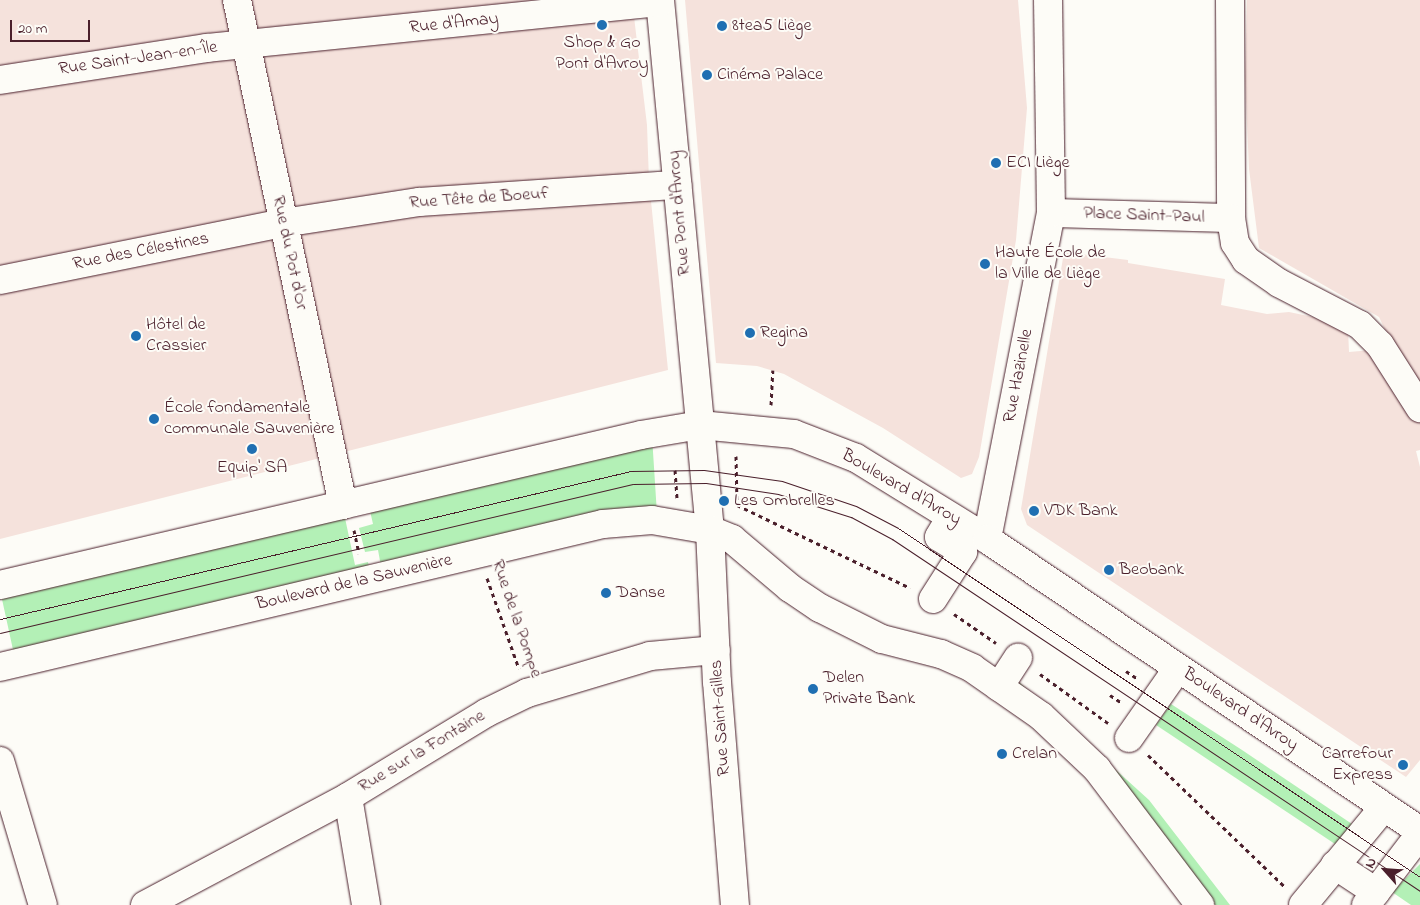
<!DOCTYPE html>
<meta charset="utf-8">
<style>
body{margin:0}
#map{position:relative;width:1420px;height:905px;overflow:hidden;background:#fdfcf7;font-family:"Indie Flower",sans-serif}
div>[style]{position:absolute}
.built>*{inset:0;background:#f5e2dc}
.green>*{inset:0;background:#b3f0b6}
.path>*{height:3px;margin-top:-1.5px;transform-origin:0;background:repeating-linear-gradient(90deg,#4a1f2b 0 4px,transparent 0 8px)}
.roads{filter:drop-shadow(0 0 1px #4a1f2b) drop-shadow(0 0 1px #4a1f2b)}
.street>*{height:28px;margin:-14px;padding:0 14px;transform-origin:14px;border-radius:14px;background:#fdfcf7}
.secondary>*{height:28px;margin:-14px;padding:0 14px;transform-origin:14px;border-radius:14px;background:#fdfcf7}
.tram>*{height:1px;margin:-0.5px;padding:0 0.5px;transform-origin:0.5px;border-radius:0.5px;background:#4a1f2b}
.dots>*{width:14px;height:14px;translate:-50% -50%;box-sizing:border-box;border:2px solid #fdfcf7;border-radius:50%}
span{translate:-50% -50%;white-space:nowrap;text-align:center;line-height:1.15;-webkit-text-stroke:4px #fdfcf7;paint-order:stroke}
.street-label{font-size:18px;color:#4a1f2b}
.poi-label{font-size:18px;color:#4a1f2b}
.left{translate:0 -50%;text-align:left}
.right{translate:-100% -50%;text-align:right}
.north{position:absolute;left:1360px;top:845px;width:50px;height:50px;-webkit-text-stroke:4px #fdfcf7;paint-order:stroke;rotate:296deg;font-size:14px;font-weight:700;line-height:20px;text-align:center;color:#4a1f2b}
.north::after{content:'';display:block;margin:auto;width:18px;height:22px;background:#4a1f2b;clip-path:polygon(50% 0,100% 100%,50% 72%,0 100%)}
.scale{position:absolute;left:10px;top:20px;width:80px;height:22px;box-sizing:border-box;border:2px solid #4a1f2b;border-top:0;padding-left:6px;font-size:15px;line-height:18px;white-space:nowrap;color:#4a1f2b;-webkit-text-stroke:4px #fdfcf7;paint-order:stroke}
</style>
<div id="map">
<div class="built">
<div style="clip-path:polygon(0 0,632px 0,647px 125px,649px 181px,668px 370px,0 539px)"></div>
<div style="clip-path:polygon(685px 0,1018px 0,1027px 108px,1016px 240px,979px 457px,972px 474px,961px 478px,883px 428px,784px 374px,757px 366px,716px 363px)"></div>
<div style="clip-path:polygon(1247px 0,1420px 0,1420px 387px,1409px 365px,1400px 361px,1379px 317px,1259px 248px,1249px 169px,1245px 78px)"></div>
<div style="clip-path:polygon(1064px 252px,1128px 260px,1128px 263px,1225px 279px,1221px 305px,1267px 314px,1289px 312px,1337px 322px,1348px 329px,1349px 352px,1372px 350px,1415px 413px,1420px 423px,1420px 450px,1416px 451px,1420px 467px,1420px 760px,1406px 777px,1027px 525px,1021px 509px)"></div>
</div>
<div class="green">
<div style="clip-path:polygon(652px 436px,657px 514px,382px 572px,378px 550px,365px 552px,359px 528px,373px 524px,368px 502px)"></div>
<div style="clip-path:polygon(345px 518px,355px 565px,368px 562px,371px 574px,15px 659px,0 590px)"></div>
<div style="clip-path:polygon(1018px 681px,1149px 800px,1230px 905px,1200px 905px,1097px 769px,1009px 694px)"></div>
<div style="clip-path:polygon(1171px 704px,1242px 750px,1355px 826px,1338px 846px,1156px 725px)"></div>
<div style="clip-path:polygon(1420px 864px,1420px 905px,1411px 905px,1392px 892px)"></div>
</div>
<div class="path">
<div style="left:771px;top:405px;width:35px;rotate:-87deg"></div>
<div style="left:736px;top:456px;width:46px;rotate:88.8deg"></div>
<div style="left:675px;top:470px;width:28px;rotate:86deg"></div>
<div style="left:737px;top:505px;width:192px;rotate:25.6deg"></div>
<div style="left:354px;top:530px;width:24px;rotate:78deg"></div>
<div style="left:487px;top:578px;width:96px;rotate:70.6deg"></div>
<div style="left:954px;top:614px;width:51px;rotate:34.6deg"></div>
<div style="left:1126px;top:671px;width:14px;rotate:34deg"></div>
<div style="left:1040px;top:674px;width:84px;rotate:35.8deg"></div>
<div style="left:1110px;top:695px;width:14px;rotate:34deg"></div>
<div style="left:1148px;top:755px;width:189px;rotate:43.9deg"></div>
</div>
<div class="roads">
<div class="street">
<div style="left:237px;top:0;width:516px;rotate:78.15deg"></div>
<div style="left:660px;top:0;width:427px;rotate:84.6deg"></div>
<div style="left:1230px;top:0;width:218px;rotate:89.7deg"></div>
<div style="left:1231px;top:218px;width:25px;rotate:81deg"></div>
<div style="left:1235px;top:243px;width:20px;rotate:57deg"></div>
<div style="left:1246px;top:260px;width:40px;rotate:34.9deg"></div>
<div style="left:1279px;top:283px;width:91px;rotate:27.4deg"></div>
<div style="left:1360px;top:325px;width:28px;rotate:45deg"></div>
<div style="left:1380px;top:345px;width:75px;rotate:57.6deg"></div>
<div style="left:0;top:80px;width:209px;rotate:-8.8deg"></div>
<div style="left:207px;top:48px;width:455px;rotate:-5.8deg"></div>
<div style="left:1051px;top:213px;width:180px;rotate:1.6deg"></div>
<div style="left:0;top:280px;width:289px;rotate:-11.4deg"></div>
<div style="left:283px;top:223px;width:138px;rotate:-8.8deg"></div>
<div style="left:419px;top:202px;width:259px;rotate:-3.8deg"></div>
<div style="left:987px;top:539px;width:332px;rotate:-78.9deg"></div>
<div style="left:1051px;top:213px;width:213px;rotate:-90.8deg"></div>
<div style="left:933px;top:599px;width:56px;rotate:-57.4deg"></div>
<div style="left:963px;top:552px;width:28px;rotate:-148deg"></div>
<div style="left:939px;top:537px;width:23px;rotate:-59deg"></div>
<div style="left:999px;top:687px;width:35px;rotate:-57deg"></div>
<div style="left:1129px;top:738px;width:85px;rotate:-55deg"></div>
<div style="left:0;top:761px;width:150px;rotate:73.4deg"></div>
<div style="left:348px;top:797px;width:109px;rotate:80.5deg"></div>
<div style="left:1335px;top:865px;width:49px;rotate:33.4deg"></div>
<div style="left:145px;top:905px;width:230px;rotate:-28deg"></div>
<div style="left:348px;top:797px;width:162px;rotate:-31.3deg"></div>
<div style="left:486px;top:713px;width:46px;rotate:-26deg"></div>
<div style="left:527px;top:693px;width:128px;rotate:-16.7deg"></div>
<div style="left:650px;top:656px;width:66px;rotate:-5.2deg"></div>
<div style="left:1303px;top:905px;width:127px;rotate:-50.4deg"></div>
</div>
<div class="secondary">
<div style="left:700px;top:425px;width:105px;rotate:84.6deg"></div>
<div style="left:710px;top:530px;width:152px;rotate:87.4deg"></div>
<div style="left:717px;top:682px;width:224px;rotate:85.4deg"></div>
<div style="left:0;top:585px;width:658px;rotate:-13.17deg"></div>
<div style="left:641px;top:435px;width:60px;rotate:-9.6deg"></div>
<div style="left:700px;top:425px;width:94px;rotate:5.5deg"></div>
<div style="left:794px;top:434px;width:66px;rotate:21.2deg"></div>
<div style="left:856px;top:458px;width:154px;rotate:31.7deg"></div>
<div style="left:987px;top:539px;width:522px;rotate:33.99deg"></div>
<div style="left:0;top:667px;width:620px;rotate:-13.34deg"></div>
<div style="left:603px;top:524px;width:49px;rotate:-4.7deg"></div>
<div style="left:652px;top:520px;width:59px;rotate:9.8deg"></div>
<div style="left:710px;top:530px;width:24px;rotate:22deg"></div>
<div style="left:732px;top:539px;width:76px;rotate:40.2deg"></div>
<div style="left:790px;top:588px;width:36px;rotate:34deg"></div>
<div style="left:820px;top:608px;width:69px;rotate:26.6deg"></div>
<div style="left:882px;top:639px;width:61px;rotate:14.3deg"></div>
<div style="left:941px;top:654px;width:34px;rotate:24deg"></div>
<div style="left:972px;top:668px;width:84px;rotate:34.8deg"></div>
<div style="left:1041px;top:716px;width:77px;rotate:43.4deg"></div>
<div style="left:1097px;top:769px;width:171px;rotate:52.9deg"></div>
<div style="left:1366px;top:905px;width:89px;rotate:-52.7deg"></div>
</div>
</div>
<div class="tram">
<div style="left:0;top:619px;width:648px;rotate:-13.2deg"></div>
<div style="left:631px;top:471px;width:73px;rotate:-0.8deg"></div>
<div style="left:704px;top:470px;width:79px;rotate:8deg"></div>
<div style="left:782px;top:481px;width:78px;rotate:18.7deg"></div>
<div style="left:856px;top:506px;width:47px;rotate:27.6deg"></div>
<div style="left:898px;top:528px;width:628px;rotate:33.77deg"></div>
<div style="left:0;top:633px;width:650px;rotate:-13.25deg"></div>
<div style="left:633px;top:484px;width:73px;rotate:-0.8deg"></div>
<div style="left:706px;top:483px;width:73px;rotate:8.7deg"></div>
<div style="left:778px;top:494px;width:77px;rotate:17.5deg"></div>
<div style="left:851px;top:517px;width:47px;rotate:28.2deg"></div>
<div style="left:892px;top:539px;width:635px;rotate:33.69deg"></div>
</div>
<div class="dots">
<div style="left:602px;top:25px;background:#1f6fb2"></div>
<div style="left:722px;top:26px;background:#1f6fb2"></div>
<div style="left:707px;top:75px;background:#1f6fb2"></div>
<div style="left:996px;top:163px;background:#1f6fb2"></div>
<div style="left:985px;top:264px;background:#1f6fb2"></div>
<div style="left:750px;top:333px;background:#1f6fb2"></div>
<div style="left:136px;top:336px;background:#1f6fb2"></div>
<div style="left:154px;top:419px;background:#1f6fb2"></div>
<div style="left:252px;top:449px;background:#1f6fb2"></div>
<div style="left:724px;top:501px;background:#1f6fb2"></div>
<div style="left:1034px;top:511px;background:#1f6fb2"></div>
<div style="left:1109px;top:570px;background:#1f6fb2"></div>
<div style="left:606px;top:593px;background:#1f6fb2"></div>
<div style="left:813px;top:689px;background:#1f6fb2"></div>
<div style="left:1002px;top:754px;background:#1f6fb2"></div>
<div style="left:1403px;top:765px;background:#1f6fb2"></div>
</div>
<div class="street-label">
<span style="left:454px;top:24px;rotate:-6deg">Rue d'Amay</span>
<span style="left:138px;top:59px;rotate:-8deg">Rue Saint-Jean-en-Île</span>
<span style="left:479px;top:199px;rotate:-4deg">Rue Tête de Boeuf</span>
<span style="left:680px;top:213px;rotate:-95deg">Rue Pont d'Avroy</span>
<span style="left:1144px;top:216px;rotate:2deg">Place Saint-Paul</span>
<span style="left:141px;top:252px;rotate:-11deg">Rue des Célestines</span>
<span style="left:289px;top:253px;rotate:78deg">Rue du Pot d'Or</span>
<span style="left:1019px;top:376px;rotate:-79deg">Rue Hazinelle</span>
<span style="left:901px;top:488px;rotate:30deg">Boulevard d'Avroy</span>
<span style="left:354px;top:583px;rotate:-13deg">Boulevard de la Sauvenière</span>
<span style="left:516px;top:619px;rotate:71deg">Rue de la Pompe</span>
<span style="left:1240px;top:710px;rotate:34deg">Boulevard d'Avroy</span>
<span style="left:721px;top:718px;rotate:-94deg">Rue Saint-Gilles</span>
<span style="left:422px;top:752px;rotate:-31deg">Rue sur la Fontaine</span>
</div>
<div class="poi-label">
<span class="left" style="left:732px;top:26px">8tea5 Liège</span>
<span style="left:602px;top:54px">Shop &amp; Go<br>Pont d'Avroy</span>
<span class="left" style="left:717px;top:75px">Cinéma Palace</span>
<span class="left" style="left:1006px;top:163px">ECI Liège</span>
<span class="left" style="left:995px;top:264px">Haute École de<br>la Ville de Liège</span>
<span class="left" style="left:146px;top:336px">Hôtel de<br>Crassier</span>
<span class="left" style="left:760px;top:333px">Regina</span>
<span class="left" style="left:164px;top:419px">École fondamentale<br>communale Sauvenière</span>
<span style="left:252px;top:468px">Equip' SA</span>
<span class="left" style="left:734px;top:501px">Les Ombrelles</span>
<span class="left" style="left:1044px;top:511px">VDK Bank</span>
<span class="left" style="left:1119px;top:570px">Beobank</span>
<span class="left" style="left:616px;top:593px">Danse</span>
<span class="left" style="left:823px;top:689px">Delen<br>Private Bank</span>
<span class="left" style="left:1012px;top:754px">Crelan</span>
<span class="right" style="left:1393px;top:765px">Carrefour<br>Express</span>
</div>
<div class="north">N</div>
<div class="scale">20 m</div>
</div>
